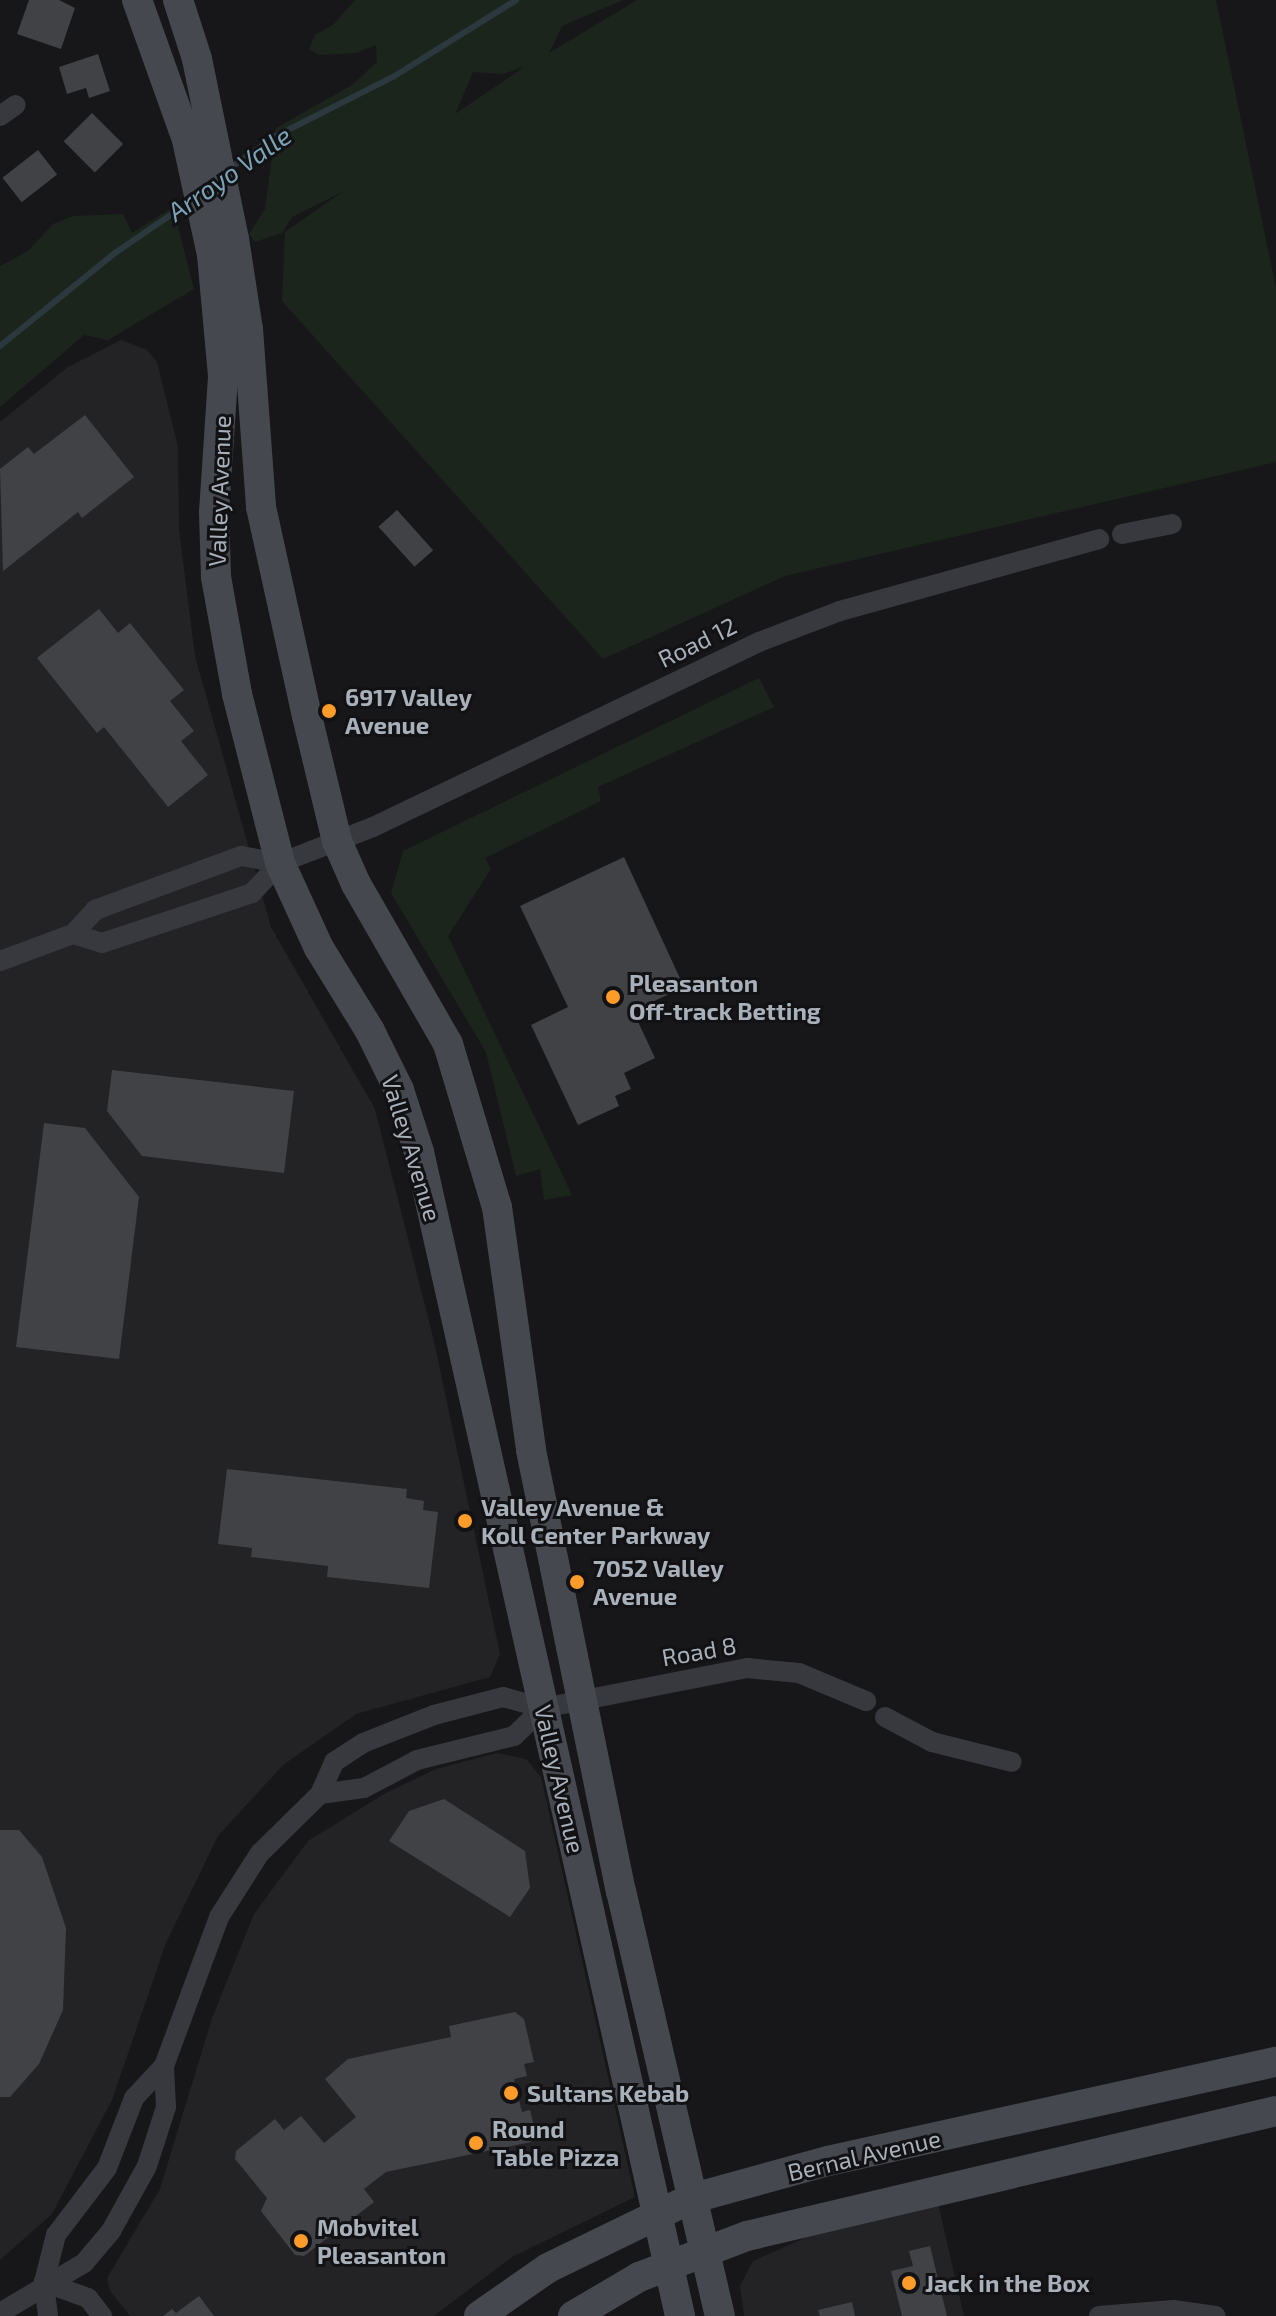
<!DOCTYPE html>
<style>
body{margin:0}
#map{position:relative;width:1276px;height:2316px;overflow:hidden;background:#171719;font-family:"Exo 2",sans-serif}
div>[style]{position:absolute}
.built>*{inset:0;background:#232326}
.green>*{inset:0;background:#1c251c}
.stream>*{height:6px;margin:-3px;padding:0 3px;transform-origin:3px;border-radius:3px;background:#2b383e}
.building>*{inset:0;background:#414246;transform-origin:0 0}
.street>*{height:20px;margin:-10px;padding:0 10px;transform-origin:10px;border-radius:10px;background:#37393e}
.secondary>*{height:30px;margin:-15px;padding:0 15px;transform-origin:15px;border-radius:15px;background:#45494f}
.dots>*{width:22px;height:22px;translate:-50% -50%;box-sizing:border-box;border:4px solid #121214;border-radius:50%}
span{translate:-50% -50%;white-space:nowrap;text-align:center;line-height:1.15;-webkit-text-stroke:6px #121214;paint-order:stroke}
.street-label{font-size:24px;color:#a8b0ba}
.poi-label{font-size:24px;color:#a8b0ba;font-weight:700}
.left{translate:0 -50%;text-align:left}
.water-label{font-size:26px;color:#7ca4b8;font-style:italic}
</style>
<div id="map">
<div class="built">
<div style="clip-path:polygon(121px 340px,147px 350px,157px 362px,178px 447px,179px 529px,195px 656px,271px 927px,375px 1109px,434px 1341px,500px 1654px,490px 1677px,356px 1714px,283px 1765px,218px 1836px,166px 1943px,112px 2100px,52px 2214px,0 2260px,0 422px,68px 367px)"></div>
<div style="clip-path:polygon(497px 1753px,526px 1759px,541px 1777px,635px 2197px,512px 2257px,434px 2316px,130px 2316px,110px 2291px,107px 2278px,160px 2189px,212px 2018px,254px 1914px,308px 1841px,384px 1794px,436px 1769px)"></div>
<div style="clip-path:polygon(937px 2199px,964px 2316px,744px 2316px,740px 2286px,753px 2261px,816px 2233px)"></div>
</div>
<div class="green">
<div style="clip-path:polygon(evenodd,355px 0,623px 0,562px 26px,549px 53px,637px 0,1216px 0,1276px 288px,1276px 462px,785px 576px,603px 659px,282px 301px,285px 232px,342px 192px,292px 217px,282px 233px,255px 242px,249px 234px,265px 209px,276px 128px,352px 85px,377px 62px,376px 45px,356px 53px,319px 55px,309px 49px,315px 35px,333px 25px,355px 0,523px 67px,523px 68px,455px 114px,473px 72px,503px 74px,523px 67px)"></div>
<div style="clip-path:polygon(173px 207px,194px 289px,108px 340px,84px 335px,0 407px,0 266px,28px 251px,53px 224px,73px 216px,123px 214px,132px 233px)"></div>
<div style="clip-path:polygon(759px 678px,774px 707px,598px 787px,601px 801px,485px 858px,491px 869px,448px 936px,572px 1195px,544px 1200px,540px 1169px,516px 1176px,486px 1052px,391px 893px,403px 851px)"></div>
</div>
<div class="stream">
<div style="left:230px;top:168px;width:56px;rotate:-34.8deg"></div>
<div style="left:276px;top:136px;width:131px;rotate:-26.8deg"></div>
<div style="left:393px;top:77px;width:145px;rotate:-32deg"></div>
<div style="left:0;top:346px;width:148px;rotate:-39deg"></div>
<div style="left:115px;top:253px;width:92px;rotate:-34.4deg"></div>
</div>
<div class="building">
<div style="clip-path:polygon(29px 0,59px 0,75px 8px,61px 49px,17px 34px)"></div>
<div style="clip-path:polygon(98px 54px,110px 91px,89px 98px,86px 88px,67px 94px,59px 67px)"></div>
<div style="left:92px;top:113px;width:44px;height:40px;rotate:45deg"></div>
<div style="left:38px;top:150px;width:31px;height:45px;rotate:52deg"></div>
<div style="clip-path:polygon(85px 415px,134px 477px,82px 518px,78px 512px,3px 571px,0 469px,28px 447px,34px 454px)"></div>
<div style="left:397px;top:510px;width:54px;height:25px;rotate:48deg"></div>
<div style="clip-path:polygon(99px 609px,118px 633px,130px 623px,184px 690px,170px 701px,194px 731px,181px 741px,208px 775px,168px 807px,104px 727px,97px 733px,37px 658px)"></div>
<div style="clip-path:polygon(624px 857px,684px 987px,633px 1011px,655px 1058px,624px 1073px,631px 1089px,615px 1096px,619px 1106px,578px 1125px,531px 1025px,568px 1007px,520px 906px)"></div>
<div style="clip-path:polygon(112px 1070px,294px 1091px,284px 1173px,142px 1156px,107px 1111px)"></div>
<div style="clip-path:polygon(44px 1123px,85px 1128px,139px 1197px,119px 1359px,16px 1347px)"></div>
<div style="clip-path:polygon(227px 1469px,407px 1489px,406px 1498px,424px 1501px,423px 1510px,438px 1512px,429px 1588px,327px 1577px,328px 1566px,251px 1557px,252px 1548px,218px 1544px)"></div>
<div style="clip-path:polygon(444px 1799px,525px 1851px,530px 1888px,510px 1917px,389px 1841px,409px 1811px)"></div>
<div style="clip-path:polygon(0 1830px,19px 1830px,42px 1857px,66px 1928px,63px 2010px,39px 2064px,10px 2097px,0 2097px)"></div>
<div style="clip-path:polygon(515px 2012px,524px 2019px,534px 2062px,524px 2064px,527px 2076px,514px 2079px,522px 2112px,530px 2110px,536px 2134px,531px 2142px,386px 2172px,364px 2189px,374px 2202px,304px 2256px,295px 2255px,261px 2211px,267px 2198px,235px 2159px,236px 2151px,275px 2119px,284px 2130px,301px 2116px,324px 2143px,356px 2117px,325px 2079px,348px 2059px,451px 2037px,449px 2026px)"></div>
<div style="clip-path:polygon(930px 2246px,947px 2316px,902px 2316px,891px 2271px,913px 2266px,909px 2251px)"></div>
<div style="clip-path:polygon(199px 2296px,214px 2316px,163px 2316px,172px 2309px,176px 2313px)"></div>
<div style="clip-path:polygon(852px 2302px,855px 2316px,820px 2316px,818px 2310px)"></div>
</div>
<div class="street">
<div style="left:0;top:116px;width:19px;rotate:-35deg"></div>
<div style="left:1122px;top:534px;width:51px;rotate:-11.3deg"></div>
<div style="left:73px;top:934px;width:30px;rotate:17deg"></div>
<div style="left:102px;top:943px;width:158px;rotate:-18.4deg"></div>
<div style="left:252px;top:893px;width:41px;rotate:-47deg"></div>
<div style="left:280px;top:863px;width:100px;rotate:-21.2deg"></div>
<div style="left:373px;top:827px;width:428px;rotate:-25.6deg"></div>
<div style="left:759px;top:642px;width:87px;rotate:-20.9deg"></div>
<div style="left:840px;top:611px;width:269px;rotate:-15.5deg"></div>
<div style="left:0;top:961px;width:78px;rotate:-20.3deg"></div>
<div style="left:73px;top:934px;width:33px;rotate:-47deg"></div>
<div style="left:95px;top:910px;width:156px;rotate:-20.3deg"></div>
<div style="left:241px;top:856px;width:40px;rotate:10deg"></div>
<div style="left:885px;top:1717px;width:53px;rotate:28deg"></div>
<div style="left:932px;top:1742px;width:82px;rotate:14deg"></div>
<div style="left:320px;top:1794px;width:44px;rotate:-7.8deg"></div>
<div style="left:364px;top:1788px;width:60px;rotate:-27.8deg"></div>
<div style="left:417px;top:1760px;width:100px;rotate:-13.9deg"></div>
<div style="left:514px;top:1736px;width:40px;rotate:-44deg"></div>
<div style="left:44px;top:2282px;width:47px;rotate:20deg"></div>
<div style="left:88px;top:2298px;width:23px;rotate:52deg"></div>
<div style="left:0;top:2313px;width:98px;rotate:-30.8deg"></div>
<div style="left:84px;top:2263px;width:42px;rotate:-49.8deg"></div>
<div style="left:111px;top:2231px;width:74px;rotate:-61deg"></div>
<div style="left:147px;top:2166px;width:62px;rotate:-72.1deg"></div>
<div style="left:166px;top:2107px;width:41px;rotate:-92.8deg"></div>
<div style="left:164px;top:2066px;width:159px;rotate:-69.7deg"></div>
<div style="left:219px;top:1917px;width:76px;rotate:-57.4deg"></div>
<div style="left:260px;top:1853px;width:84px;rotate:-44.5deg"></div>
<div style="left:320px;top:1794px;width:35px;rotate:-66deg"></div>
<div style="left:334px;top:1762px;width:35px;rotate:-33deg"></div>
<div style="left:363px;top:1743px;width:76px;rotate:-21.5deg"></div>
<div style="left:434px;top:1715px;width:71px;rotate:-14.6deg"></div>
<div style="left:503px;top:1697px;width:41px;rotate:15.4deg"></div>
<div style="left:543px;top:1708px;width:208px;rotate:-11.1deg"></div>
<div style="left:747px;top:1668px;width:52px;rotate:5.5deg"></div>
<div style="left:799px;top:1673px;width:73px;rotate:22.7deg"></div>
<div style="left:48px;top:2316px;width:34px;rotate:-97deg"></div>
<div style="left:44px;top:2282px;width:49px;rotate:-75.7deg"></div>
<div style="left:56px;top:2235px;width:84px;rotate:-52.7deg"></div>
<div style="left:107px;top:2168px;width:75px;rotate:-68.9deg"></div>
<div style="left:134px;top:2098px;width:44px;rotate:-46.8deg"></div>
<div style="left:1099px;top:2316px;width:74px;rotate:-4.6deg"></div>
<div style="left:1173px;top:2310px;width:43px;rotate:7.9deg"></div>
</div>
<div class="secondary">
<div style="left:137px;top:0;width:149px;rotate:70.3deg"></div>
<div style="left:187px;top:140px;width:118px;rotate:77.7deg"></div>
<div style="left:212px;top:255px;width:122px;rotate:84.8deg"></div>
<div style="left:223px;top:377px;width:135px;rotate:93.8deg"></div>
<div style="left:214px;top:512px;width:65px;rotate:88.2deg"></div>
<div style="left:216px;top:577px;width:119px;rotate:79.8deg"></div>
<div style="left:237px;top:694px;width:174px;rotate:75.7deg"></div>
<div style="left:280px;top:863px;width:94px;rotate:65.4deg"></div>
<div style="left:319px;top:948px;width:97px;rotate:58.4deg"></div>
<div style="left:370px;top:1031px;width:66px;rotate:63.8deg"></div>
<div style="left:399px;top:1090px;width:65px;rotate:72.1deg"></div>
<div style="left:419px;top:1152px;width:1193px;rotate:77.36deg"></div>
<div style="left:178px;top:0;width:62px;rotate:72.1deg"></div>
<div style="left:197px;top:59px;width:184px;rotate:78.4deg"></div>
<div style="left:234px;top:239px;width:91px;rotate:81.2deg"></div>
<div style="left:248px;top:329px;width:178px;rotate:85.8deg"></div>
<div style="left:261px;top:507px;width:214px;rotate:77.6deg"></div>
<div style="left:307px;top:716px;width:129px;rotate:76.5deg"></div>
<div style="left:337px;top:841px;width:47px;rotate:66.2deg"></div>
<div style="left:356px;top:884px;width:185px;rotate:60.1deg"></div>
<div style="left:448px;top:1044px;width:170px;rotate:73.3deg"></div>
<div style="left:497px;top:1207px;width:245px;rotate:82deg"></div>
<div style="left:531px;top:1450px;width:450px;rotate:78.5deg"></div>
<div style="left:621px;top:1891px;width:436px;rotate:76.9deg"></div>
<div style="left:479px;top:2316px;width:84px;rotate:-34.8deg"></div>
<div style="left:548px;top:2268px;width:158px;rotate:-25.9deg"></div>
<div style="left:690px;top:2199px;width:143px;rotate:-15.4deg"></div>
<div style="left:828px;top:2161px;width:459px;rotate:-12.5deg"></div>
<div style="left:573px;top:2316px;width:77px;rotate:-30.6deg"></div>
<div style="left:639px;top:2277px;width:116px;rotate:-20.8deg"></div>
<div style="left:747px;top:2236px;width:544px;rotate:-13.29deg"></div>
</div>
<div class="dots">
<div style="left:329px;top:711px;background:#ff9c29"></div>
<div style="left:613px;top:997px;background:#ff9c29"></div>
<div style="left:465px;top:1521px;background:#ff9c29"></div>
<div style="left:577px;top:1582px;background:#ff9c29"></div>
<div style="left:511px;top:2093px;background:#ff9c29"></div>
<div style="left:476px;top:2143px;background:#ff9c29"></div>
<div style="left:301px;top:2241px;background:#ff9c29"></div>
<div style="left:909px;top:2283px;background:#ff9c29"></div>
</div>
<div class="street-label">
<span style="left:219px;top:491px;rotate:-88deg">Valley Avenue</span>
<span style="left:697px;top:642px;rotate:-26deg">Road 12</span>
<span style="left:412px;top:1148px;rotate:73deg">Valley Avenue</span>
<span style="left:699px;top:1651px;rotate:-10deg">Road 8</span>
<span style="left:560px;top:1779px;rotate:77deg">Valley Avenue</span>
<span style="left:864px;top:2155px;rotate:-13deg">Bernal Avenue</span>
</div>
<div class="poi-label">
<span class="left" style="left:345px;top:711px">6917 Valley<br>Avenue</span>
<span class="left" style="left:629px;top:997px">Pleasanton<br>Off-track Betting</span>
<span class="left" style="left:481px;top:1521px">Valley Avenue &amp;<br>Koll Center Parkway</span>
<span class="left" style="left:593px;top:1582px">7052 Valley<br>Avenue</span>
<span class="left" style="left:527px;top:2093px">Sultans Kebab</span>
<span class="left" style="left:492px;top:2143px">Round<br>Table Pizza</span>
<span class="left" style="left:317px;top:2241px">Mobvitel<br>Pleasanton</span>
<span class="left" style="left:925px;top:2283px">Jack in the Box</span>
</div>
<div class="water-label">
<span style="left:229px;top:173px;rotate:-35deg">Arroyo Valle</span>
</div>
</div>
